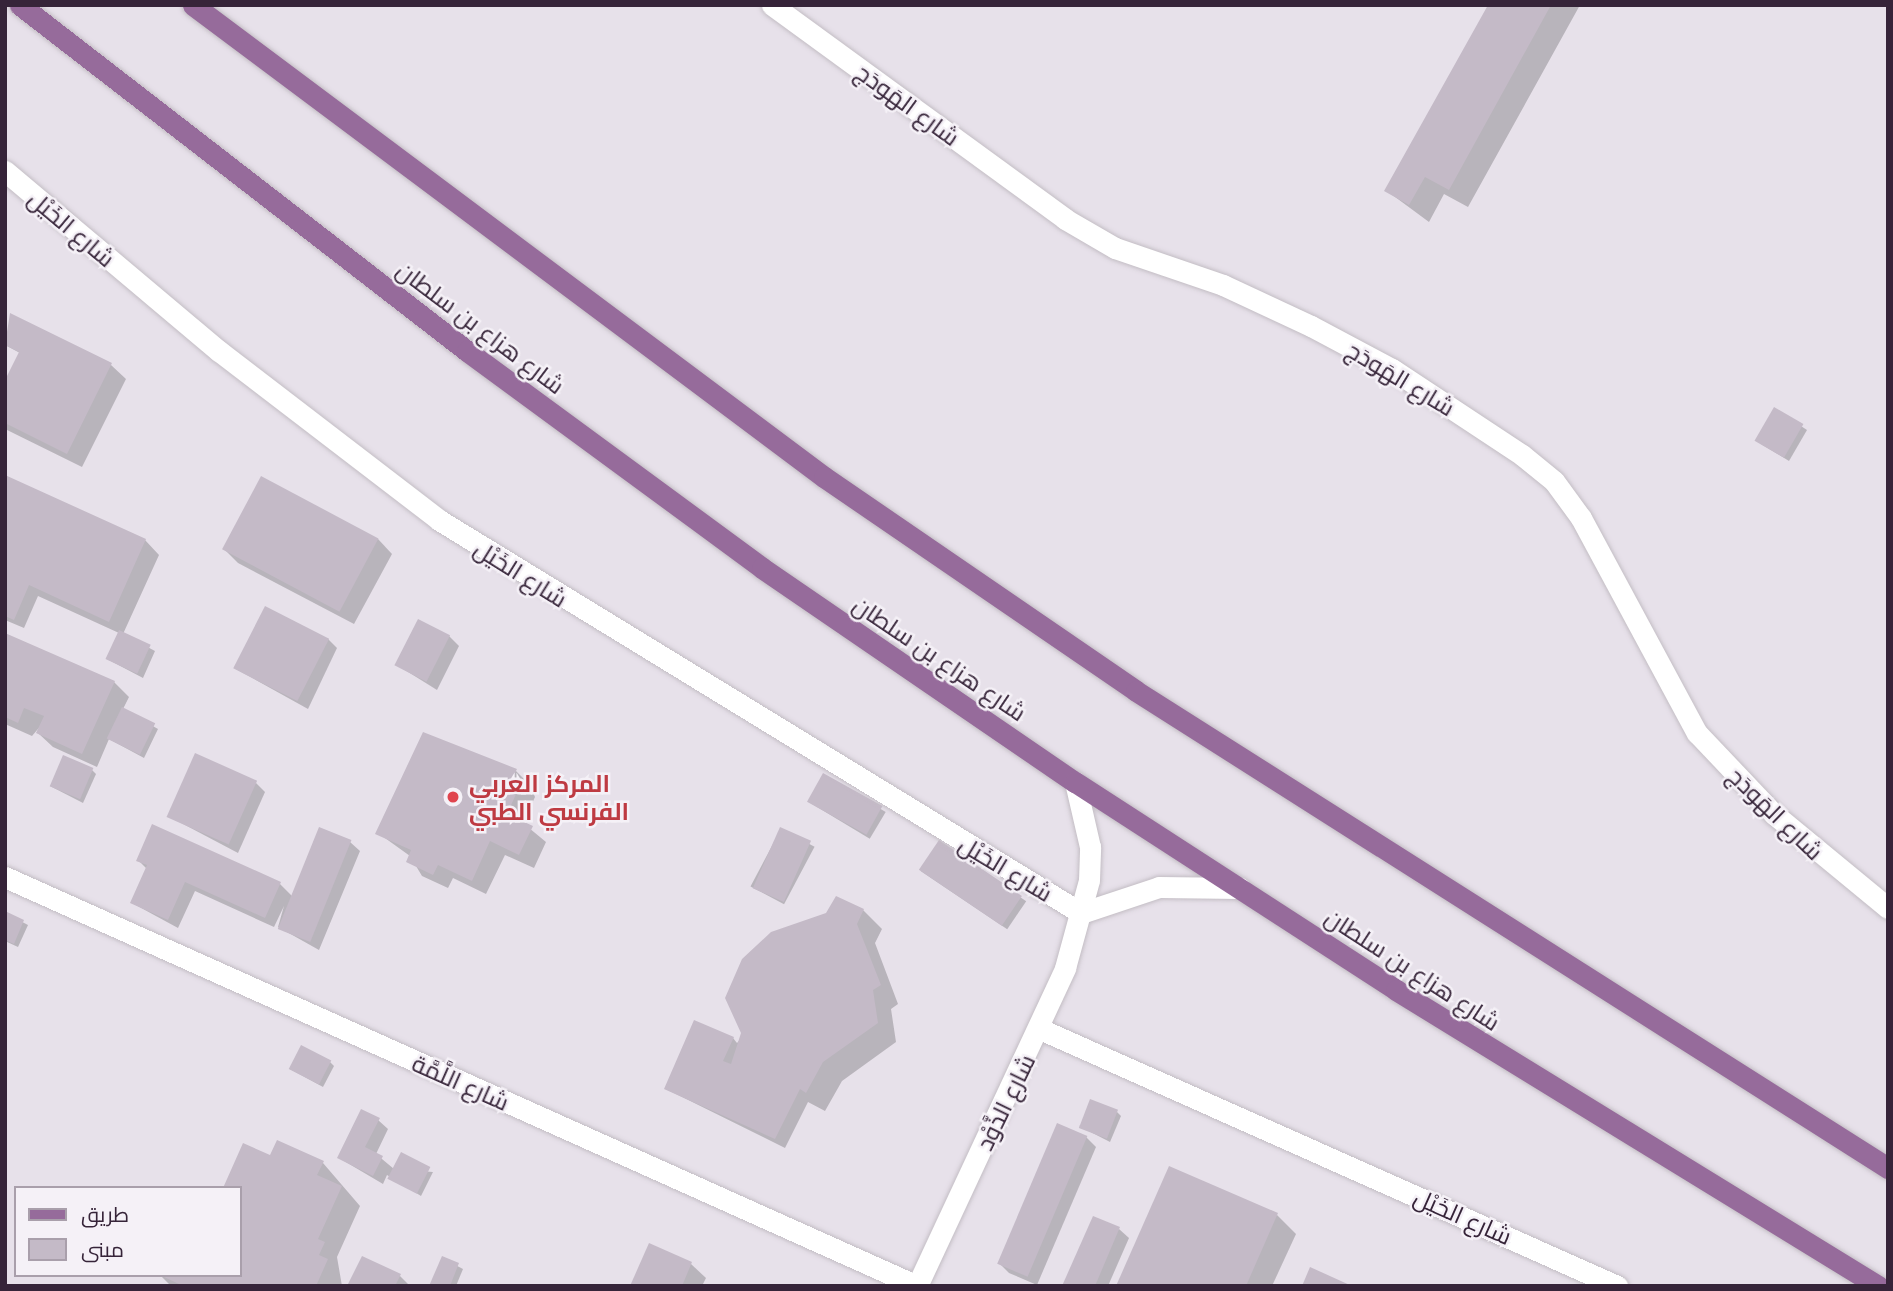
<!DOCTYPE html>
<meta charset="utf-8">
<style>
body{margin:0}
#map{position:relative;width:1893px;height:1291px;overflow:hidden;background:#e7e1ea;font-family:"Open Sans",Cairo,sans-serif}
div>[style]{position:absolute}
.shadow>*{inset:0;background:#0003;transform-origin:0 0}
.building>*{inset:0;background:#c4bac7;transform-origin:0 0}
.roads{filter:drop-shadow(0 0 2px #c3bdc4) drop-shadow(0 0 2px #c3bdc4)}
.minor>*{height:21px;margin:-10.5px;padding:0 10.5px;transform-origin:10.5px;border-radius:10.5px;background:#fff}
.major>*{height:21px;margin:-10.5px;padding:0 10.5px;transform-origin:10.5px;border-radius:10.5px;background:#966b9b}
.dots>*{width:19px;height:19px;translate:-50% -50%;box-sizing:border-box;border:4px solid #f5f1f7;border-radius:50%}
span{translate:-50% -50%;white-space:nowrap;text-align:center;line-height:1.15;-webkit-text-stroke:5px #f5f1f7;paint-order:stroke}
.street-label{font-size:24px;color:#362439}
.health-label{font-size:24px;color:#be3a42;font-weight:700}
.left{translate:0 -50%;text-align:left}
.frame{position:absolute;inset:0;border:7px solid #362439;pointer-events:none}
.legend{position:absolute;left:14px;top:1186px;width:228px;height:91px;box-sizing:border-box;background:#f5f1f7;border:2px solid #a99fab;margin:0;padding:9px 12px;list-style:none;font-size:21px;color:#362439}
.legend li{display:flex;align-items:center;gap:14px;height:35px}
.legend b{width:35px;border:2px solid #a99fab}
</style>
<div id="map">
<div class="shadow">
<div style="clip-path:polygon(1490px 5px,1580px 5px,1468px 207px,1444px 194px,1429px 222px,1387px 191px)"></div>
<div style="clip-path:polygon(11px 315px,111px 365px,126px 379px,82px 467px,5px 429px,5px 384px,20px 353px,5px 345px)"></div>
<div style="clip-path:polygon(1775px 409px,1807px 430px,1789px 461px,1761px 444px)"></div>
<div style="clip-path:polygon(5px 477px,145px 540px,159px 555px,123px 634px,155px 651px,143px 678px,107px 659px,119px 633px,38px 596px,24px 628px,5px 620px)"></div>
<div style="clip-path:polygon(378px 539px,392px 554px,354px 624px,238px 563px,224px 549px)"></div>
<div style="clip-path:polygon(5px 634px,114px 682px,129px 697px,123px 709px,158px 729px,144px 758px,109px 739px,97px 767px,53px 747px,38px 733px,43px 723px,32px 736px,5px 724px)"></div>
<div style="clip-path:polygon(449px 636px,459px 646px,437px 690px,397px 665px)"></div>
<div style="clip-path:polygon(328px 639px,337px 648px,308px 709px,236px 669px)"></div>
<div style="clip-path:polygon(424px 734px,516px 771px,530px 785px,535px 797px,523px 823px,546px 842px,534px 868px,505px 855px,486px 894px,453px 878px,448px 888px,422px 876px,410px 856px,378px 833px)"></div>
<div style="clip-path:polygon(92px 770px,96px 774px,83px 803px,50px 786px)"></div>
<div style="left:824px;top:775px;width:72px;height:31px;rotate:31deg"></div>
<div style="clip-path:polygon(256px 783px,265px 792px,238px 853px,168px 816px)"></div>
<div style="left:781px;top:829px;width:38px;height:65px;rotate:28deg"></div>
<div style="clip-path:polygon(350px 842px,360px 851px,319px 950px,278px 927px,284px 906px,274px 927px,195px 891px,178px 928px,132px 903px,147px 869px,138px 860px,280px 884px,292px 896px)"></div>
<div style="left:940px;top:843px;width:104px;height:34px;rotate:34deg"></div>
<div style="clip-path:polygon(863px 910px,882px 929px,875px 943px,898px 1004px,891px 1009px,896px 1042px,842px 1081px,825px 1111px,808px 1102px,785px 1148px,666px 1089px,733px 1038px,737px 1043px)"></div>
<div style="clip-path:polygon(5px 913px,28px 925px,18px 947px,5px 941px)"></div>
<div style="clip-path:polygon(330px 1062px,334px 1066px,323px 1087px,290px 1069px)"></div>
<div style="clip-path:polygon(1117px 1112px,1121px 1116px,1110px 1142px,1079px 1126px)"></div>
<div style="clip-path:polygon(378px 1120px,388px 1129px,376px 1154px,394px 1169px,433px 1172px,421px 1196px,387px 1175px,383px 1184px,339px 1158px)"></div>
<div style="clip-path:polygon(1086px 1137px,1096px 1147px,1037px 1285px,1009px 1273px,1000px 1264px)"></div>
<div style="clip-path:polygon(271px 1157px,323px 1163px,360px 1206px,337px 1257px,342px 1286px,171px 1286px,160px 1275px,240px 1275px,240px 1188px)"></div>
<div style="clip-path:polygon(1277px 1215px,1296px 1234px,1272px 1286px,1118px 1286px)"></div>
<div style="clip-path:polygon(1119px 1229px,1129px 1238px,1108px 1286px,1064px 1286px)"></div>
<div style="clip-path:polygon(650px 1245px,691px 1264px,706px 1278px,702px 1286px,632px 1286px)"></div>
<div style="clip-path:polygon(442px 1258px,463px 1269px,456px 1286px,431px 1286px)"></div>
<div style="clip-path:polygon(400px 1276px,410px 1286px,349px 1286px)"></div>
</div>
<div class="building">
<div style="clip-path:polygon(1488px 5px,1551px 5px,1449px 190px,1425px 177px,1409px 205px,1384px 191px)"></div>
<div style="clip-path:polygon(10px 313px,112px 363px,67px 454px,5px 423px,5px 380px,19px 352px,5px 345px)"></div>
<div style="left:1774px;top:407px;width:34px;height:39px;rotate:30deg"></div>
<div style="clip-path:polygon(5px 475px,146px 539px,109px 622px,29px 585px,14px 620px,5px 616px)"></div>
<div style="left:261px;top:476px;width:133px;height:83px;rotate:28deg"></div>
<div style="left:265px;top:606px;width:72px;height:70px;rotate:27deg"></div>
<div style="left:418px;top:619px;width:36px;height:52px;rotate:27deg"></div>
<div style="left:119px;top:630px;width:35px;height:32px;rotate:25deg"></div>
<div style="clip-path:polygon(5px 633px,115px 681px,82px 754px,36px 733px,44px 716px,24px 708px,18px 723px,5px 717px)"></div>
<div style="left:122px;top:707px;width:37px;height:35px;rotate:26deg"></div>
<div style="clip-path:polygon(423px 732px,517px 769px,513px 777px,522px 781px,507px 814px,533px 826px,519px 855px,490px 841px,472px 881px,438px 865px,433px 875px,406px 862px,411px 850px,375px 834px)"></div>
<div style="left:195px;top:753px;width:68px;height:70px;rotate:24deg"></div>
<div style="left:63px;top:755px;width:33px;height:34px;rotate:23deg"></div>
<div style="left:823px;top:773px;width:68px;height:33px;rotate:29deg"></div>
<div style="clip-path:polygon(152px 824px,281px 882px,265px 918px,185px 882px,168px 920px,130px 903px,147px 865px,136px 861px)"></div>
<div style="left:319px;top:827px;width:35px;height:110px;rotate:22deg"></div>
<div style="left:780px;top:827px;width:34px;height:67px;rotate:24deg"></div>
<div style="left:939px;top:840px;width:100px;height:36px;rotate:34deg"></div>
<div style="clip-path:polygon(836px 896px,864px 909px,857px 924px,881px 985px,873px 990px,878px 1023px,823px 1062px,806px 1093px,800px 1089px,775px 1139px,664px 1089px,694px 1020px,734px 1037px,723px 1061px,731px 1064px,741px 1033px,725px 998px,742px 959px,771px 932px,826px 913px)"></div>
<div style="clip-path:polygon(5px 911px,24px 920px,14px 944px,5px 940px)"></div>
<div style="left:301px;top:1045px;width:34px;height:27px;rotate:27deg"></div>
<div style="left:1090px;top:1099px;width:30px;height:31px;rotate:21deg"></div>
<div style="clip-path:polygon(361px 1109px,380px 1118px,365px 1147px,383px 1156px,373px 1176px,337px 1158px)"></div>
<div style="left:1057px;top:1123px;width:33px;height:153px;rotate:23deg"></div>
<div style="clip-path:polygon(277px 1140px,324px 1161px,317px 1175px,342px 1186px,318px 1239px,325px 1242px,319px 1255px,328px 1259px,316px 1286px,183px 1286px,160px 1275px,240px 1275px,240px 1188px,223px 1188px,243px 1143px,270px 1155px)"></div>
<div style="left:401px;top:1152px;width:33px;height:30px;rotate:27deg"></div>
<div style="clip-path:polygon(1169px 1166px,1278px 1213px,1246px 1286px,1116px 1286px)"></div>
<div style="clip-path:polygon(1093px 1216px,1120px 1227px,1095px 1286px,1062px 1286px)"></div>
<div style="clip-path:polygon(649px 1243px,692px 1262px,682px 1286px,630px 1286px)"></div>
<div style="clip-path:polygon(362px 1256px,401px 1274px,395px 1286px,347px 1286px)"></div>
<div style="clip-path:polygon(442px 1256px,459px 1263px,450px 1286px,429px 1286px)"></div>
<div style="clip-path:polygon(1310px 1267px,1352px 1286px,1302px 1286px)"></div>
</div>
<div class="roads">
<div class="minor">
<div style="left:772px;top:5px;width:363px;rotate:36.1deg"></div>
<div style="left:1065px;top:219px;width:58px;rotate:30.1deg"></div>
<div style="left:1115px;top:248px;width:114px;rotate:18.9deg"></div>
<div style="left:1223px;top:285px;width:97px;rotate:25deg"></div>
<div style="left:1311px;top:326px;width:92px;rotate:28deg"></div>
<div style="left:1392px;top:369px;width:156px;rotate:33.5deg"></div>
<div style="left:1522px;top:455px;width:41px;rotate:39.1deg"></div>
<div style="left:1554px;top:481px;width:46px;rotate:53.9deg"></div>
<div style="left:1581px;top:518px;width:244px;rotate:61.7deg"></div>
<div style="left:1697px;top:733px;width:112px;rotate:46.5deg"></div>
<div style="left:1774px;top:814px;width:148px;rotate:39.5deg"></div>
<div style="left:5px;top:171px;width:280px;rotate:40.1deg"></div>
<div style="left:219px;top:351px;width:277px;rotate:37.5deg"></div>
<div style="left:439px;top:520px;width:753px;rotate:31.47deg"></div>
<div style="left:5px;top:877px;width:1000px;rotate:24.15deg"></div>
<div style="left:1081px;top:913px;width:82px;rotate:-18.4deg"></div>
<div style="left:1159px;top:887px;width:81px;rotate:0.7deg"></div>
<div style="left:1040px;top:1029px;width:632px;rotate:24.01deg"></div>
<div style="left:917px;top:1286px;width:351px;rotate:-65deg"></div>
<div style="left:1065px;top:968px;width:91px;rotate:-74.7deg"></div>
<div style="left:1089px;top:880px;width:33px;rotate:-88deg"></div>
<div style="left:1090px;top:847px;width:67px;rotate:-103deg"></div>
</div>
<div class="major">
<div style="left:20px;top:5px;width:565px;rotate:37.74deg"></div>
<div style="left:467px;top:351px;width:366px;rotate:36.3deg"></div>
<div style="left:762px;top:568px;width:379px;rotate:34.4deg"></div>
<div style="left:1075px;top:782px;width:382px;rotate:32.9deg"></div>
<div style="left:1396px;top:990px;width:566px;rotate:31.55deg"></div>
<div style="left:193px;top:5px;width:788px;rotate:36.8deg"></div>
<div style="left:824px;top:477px;width:378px;rotate:34.4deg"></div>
<div style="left:1136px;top:691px;width:891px;rotate:32.39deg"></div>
</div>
</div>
<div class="dots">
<div style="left:453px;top:797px;background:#e0444e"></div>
</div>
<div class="street-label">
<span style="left:908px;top:104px;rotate:36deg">شارع الهَودَج</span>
<span style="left:72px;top:228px;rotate:40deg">شارع الخَيْل</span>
<span style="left:481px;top:327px;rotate:37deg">شارع هزاع بن سلطان</span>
<span style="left:1401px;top:378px;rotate:31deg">شارع الهَودَج</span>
<span style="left:521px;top:573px;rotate:32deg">شارع الخَيْل</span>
<span style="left:940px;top:658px;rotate:34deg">شارع هزاع بن سلطان</span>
<span style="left:1776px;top:813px;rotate:44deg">شارع الهَودَج</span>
<span style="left:1006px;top:868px;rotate:31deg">شارع الخَيْل</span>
<span style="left:1413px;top:969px;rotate:33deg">شارع هزاع بن سلطان</span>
<span style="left:461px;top:1082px;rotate:24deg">شارع اللَّمَّة</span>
<span style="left:1005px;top:1102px;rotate:-64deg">شارع الذَّوْد</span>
<span style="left:1463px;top:1216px;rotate:24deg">شارع الخَيْل</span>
</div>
<div class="health-label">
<span class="left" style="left:469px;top:797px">المركز العربي<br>الفرنسي الطبي</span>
</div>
<div class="frame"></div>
<ul class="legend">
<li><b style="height:9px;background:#966b9b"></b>طريق</li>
<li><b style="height:19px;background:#c4bac7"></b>مبنى</li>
</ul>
</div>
